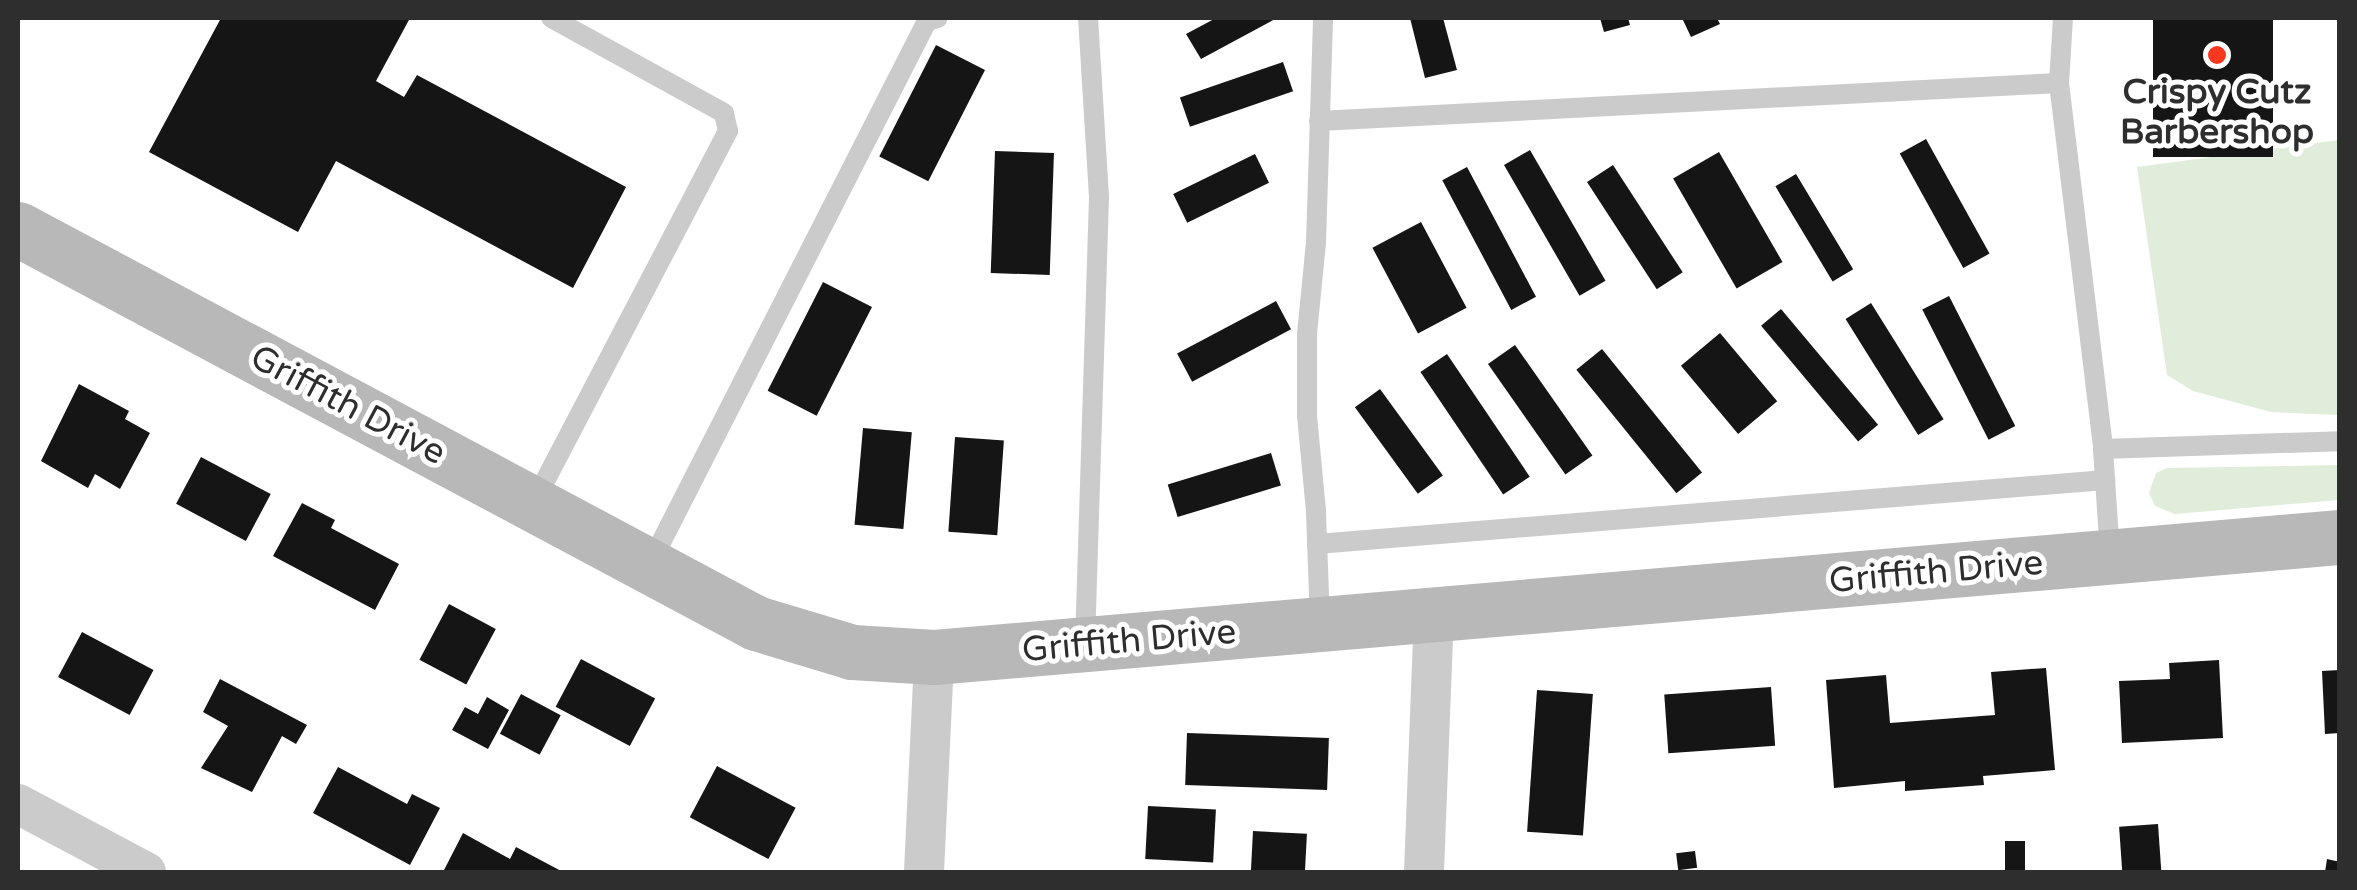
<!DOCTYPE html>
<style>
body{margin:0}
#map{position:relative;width:2357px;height:890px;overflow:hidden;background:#fff;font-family:"Varela Round",sans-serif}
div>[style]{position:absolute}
.green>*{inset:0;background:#e0edda}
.building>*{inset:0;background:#151515;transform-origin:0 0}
.lane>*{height:20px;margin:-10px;padding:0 10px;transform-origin:10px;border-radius:10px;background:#cbcbcb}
.street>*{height:40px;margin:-20px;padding:0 20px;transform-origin:20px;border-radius:20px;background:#cbcbcb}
.secondary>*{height:55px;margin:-27.5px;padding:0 27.5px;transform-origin:27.5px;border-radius:27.5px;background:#b8b8b8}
.dots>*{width:28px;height:28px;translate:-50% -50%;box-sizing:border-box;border:5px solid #fff;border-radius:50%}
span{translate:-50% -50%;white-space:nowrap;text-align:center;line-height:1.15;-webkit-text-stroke:10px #fff;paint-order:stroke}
.poi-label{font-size:35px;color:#2e2e2e;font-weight:700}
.street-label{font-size:35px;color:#2e2e2e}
.frame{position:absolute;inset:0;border:20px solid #2e2e2e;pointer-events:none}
</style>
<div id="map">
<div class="green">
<div style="clip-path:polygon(2339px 140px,2339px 415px,2271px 412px,2193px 391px,2167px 375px,2137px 167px)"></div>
<div style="clip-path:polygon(2339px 465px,2339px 500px,2175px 514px,2155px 506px,2149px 493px,2156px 473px,2167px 468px)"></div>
</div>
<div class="building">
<div style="clip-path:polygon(221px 18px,410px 18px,376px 81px,404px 97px,417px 75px,626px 187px,573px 288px,336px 161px,298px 232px,149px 152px)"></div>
<div style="clip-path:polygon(1216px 18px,1277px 18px,1201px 59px,1186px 34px)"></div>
<div style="clip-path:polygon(1410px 18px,1443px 18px,1457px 70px,1425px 78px)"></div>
<div style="clip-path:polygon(1600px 18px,1628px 18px,1630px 25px,1604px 32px)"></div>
<div style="clip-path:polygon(1682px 18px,1717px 18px,1720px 24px,1691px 37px)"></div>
<div style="left:2153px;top:18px;width:120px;height:139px"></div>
<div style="left:936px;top:45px;width:55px;height:125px;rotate:27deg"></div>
<div style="left:1283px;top:62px;width:31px;height:109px;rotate:71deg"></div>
<div style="left:1926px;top:139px;width:131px;height:30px;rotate:61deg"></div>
<div style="left:1530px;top:150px;width:151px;height:30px;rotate:60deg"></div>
<div style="left:995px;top:151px;width:59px;height:122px;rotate:2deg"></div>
<div style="left:1719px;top:152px;width:127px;height:53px;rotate:60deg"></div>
<div style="left:1255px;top:154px;width:32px;height:91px;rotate:64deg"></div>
<div style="left:1613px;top:165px;width:128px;height:31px;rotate:57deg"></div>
<div style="left:1467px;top:167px;width:147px;height:28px;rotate:62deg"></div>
<div style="left:1796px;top:174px;width:111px;height:24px;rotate:59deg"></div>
<div style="left:1421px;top:222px;width:97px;height:55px;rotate:62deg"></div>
<div style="left:823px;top:282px;width:55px;height:122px;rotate:27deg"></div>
<div style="left:1949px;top:296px;width:146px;height:30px;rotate:63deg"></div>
<div style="left:1276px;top:301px;width:32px;height:112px;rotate:62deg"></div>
<div style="left:1871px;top:303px;width:137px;height:30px;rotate:58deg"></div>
<div style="left:1781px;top:309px;width:151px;height:26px;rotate:50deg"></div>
<div style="left:1720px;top:333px;width:89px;height:51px;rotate:50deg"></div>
<div style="left:1515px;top:345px;width:135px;height:33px;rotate:55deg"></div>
<div style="left:1602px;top:349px;width:159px;height:33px;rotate:51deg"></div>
<div style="left:1447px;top:354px;width:148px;height:32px;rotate:56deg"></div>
<div style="clip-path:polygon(79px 384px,129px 411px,125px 419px,150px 433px,120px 489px,95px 474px,88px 488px,41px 461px)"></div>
<div style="left:1380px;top:389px;width:107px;height:31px;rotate:54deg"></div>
<div style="left:863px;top:428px;width:49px;height:97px;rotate:5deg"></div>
<div style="left:955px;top:437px;width:49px;height:95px;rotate:4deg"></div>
<div style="left:1271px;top:453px;width:34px;height:108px;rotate:73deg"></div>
<div style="left:201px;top:457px;width:79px;height:53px;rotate:28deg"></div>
<div style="clip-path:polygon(302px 503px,335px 520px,331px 528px,399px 564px,375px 610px,273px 556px)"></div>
<div style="left:449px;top:604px;width:53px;height:63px;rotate:28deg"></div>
<div style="left:82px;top:632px;width:81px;height:51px;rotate:28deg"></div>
<div style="left:581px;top:659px;width:84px;height:54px;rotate:28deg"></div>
<div style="clip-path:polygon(2219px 660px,2223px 738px,2122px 743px,2119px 681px,2170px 679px,2169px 663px)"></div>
<div style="clip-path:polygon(2046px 668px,2055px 770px,1983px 776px,1984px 785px,1905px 791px,1905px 781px,1834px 788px,1826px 680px,1886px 675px,1890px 723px,1995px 715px,1991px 672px)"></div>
<div style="clip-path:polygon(2340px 670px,2340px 733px,2325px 734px,2322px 671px)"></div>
<div style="clip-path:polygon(220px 679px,307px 725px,296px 744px,282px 736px,252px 792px,201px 768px,228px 726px,203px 712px)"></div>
<div style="left:1771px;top:687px;width:59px;height:107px;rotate:86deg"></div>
<div style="left:1537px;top:690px;width:56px;height:142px;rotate:4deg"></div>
<div style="left:521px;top:694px;width:45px;height:45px;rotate:28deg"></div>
<div style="clip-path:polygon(487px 697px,509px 710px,488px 749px,452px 730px,465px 707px,478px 714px)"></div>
<div style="left:1187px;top:733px;width:142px;height:52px;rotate:2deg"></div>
<div style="left:717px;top:766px;width:89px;height:58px;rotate:28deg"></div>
<div style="clip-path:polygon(338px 767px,407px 804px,412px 794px,440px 808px,410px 865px,313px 813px)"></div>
<div style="left:1148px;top:806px;width:68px;height:53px;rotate:3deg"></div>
<div style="left:2158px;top:824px;width:48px;height:39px;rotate:86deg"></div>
<div style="left:1253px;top:831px;width:54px;height:41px;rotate:3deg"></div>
<div style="clip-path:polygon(463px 833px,510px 859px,516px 847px,563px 872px,443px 872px)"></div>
<div style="left:2005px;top:841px;width:20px;height:31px"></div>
<div style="left:1695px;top:851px;width:17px;height:19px;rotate:83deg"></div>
<div style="clip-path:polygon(2327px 859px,2340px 862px,2340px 872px,2325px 872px)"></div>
</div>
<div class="lane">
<div style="left:2063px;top:18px;width:65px;rotate:93.5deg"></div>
<div style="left:2059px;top:83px;width:369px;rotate:83.1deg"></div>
<div style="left:2103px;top:449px;width:105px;rotate:86.2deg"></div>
<div style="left:1319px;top:121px;width:741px;rotate:-2.94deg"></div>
<div style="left:2103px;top:449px;width:237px;rotate:-1.9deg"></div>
<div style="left:534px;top:502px;width:419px;rotate:-62.4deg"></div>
<div style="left:728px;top:131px;width:18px;rotate:-103deg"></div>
<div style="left:724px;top:113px;width:197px;rotate:-151.2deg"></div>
<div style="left:1317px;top:544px;width:791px;rotate:-4.64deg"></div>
<div style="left:650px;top:564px;width:610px;rotate:-62.97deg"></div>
<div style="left:927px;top:21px;width:11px;rotate:-15deg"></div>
<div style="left:1320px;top:622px;width:111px;rotate:-92.1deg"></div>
<div style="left:1316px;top:511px;width:96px;rotate:-95.4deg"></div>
<div style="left:1307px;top:415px;width:81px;rotate:-90deg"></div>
<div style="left:1307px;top:334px;width:91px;rotate:-84.4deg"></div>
<div style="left:1316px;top:243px;width:225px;rotate:-88.2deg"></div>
<div style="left:1085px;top:643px;width:446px;rotate:-88.2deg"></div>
<div style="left:1099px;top:197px;width:179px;rotate:-93.5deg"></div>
</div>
<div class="street">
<div style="left:18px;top:804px;width:145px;rotate:28deg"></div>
<div style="left:924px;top:872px;width:215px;rotate:-87.3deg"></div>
<div style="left:1424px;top:872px;width:258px;rotate:-87.8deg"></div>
</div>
<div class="secondary">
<div style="left:18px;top:229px;width:837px;rotate:28.1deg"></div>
<div style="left:756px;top:623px;width:100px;rotate:16.8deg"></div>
<div style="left:852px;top:652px;width:82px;rotate:3.5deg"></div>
<div style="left:934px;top:657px;width:1411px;rotate:-4.88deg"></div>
</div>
<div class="dots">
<div style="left:2217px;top:55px;background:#f7381e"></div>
</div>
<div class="poi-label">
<span style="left:2217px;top:112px">Crispy Cutz<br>Barbershop</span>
</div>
<div class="street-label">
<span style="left:348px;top:405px;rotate:28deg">Griffith Drive</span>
<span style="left:1936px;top:572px;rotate:-5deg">Griffith Drive</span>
<span style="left:1129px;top:641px;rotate:-5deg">Griffith Drive</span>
</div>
<div class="frame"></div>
</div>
